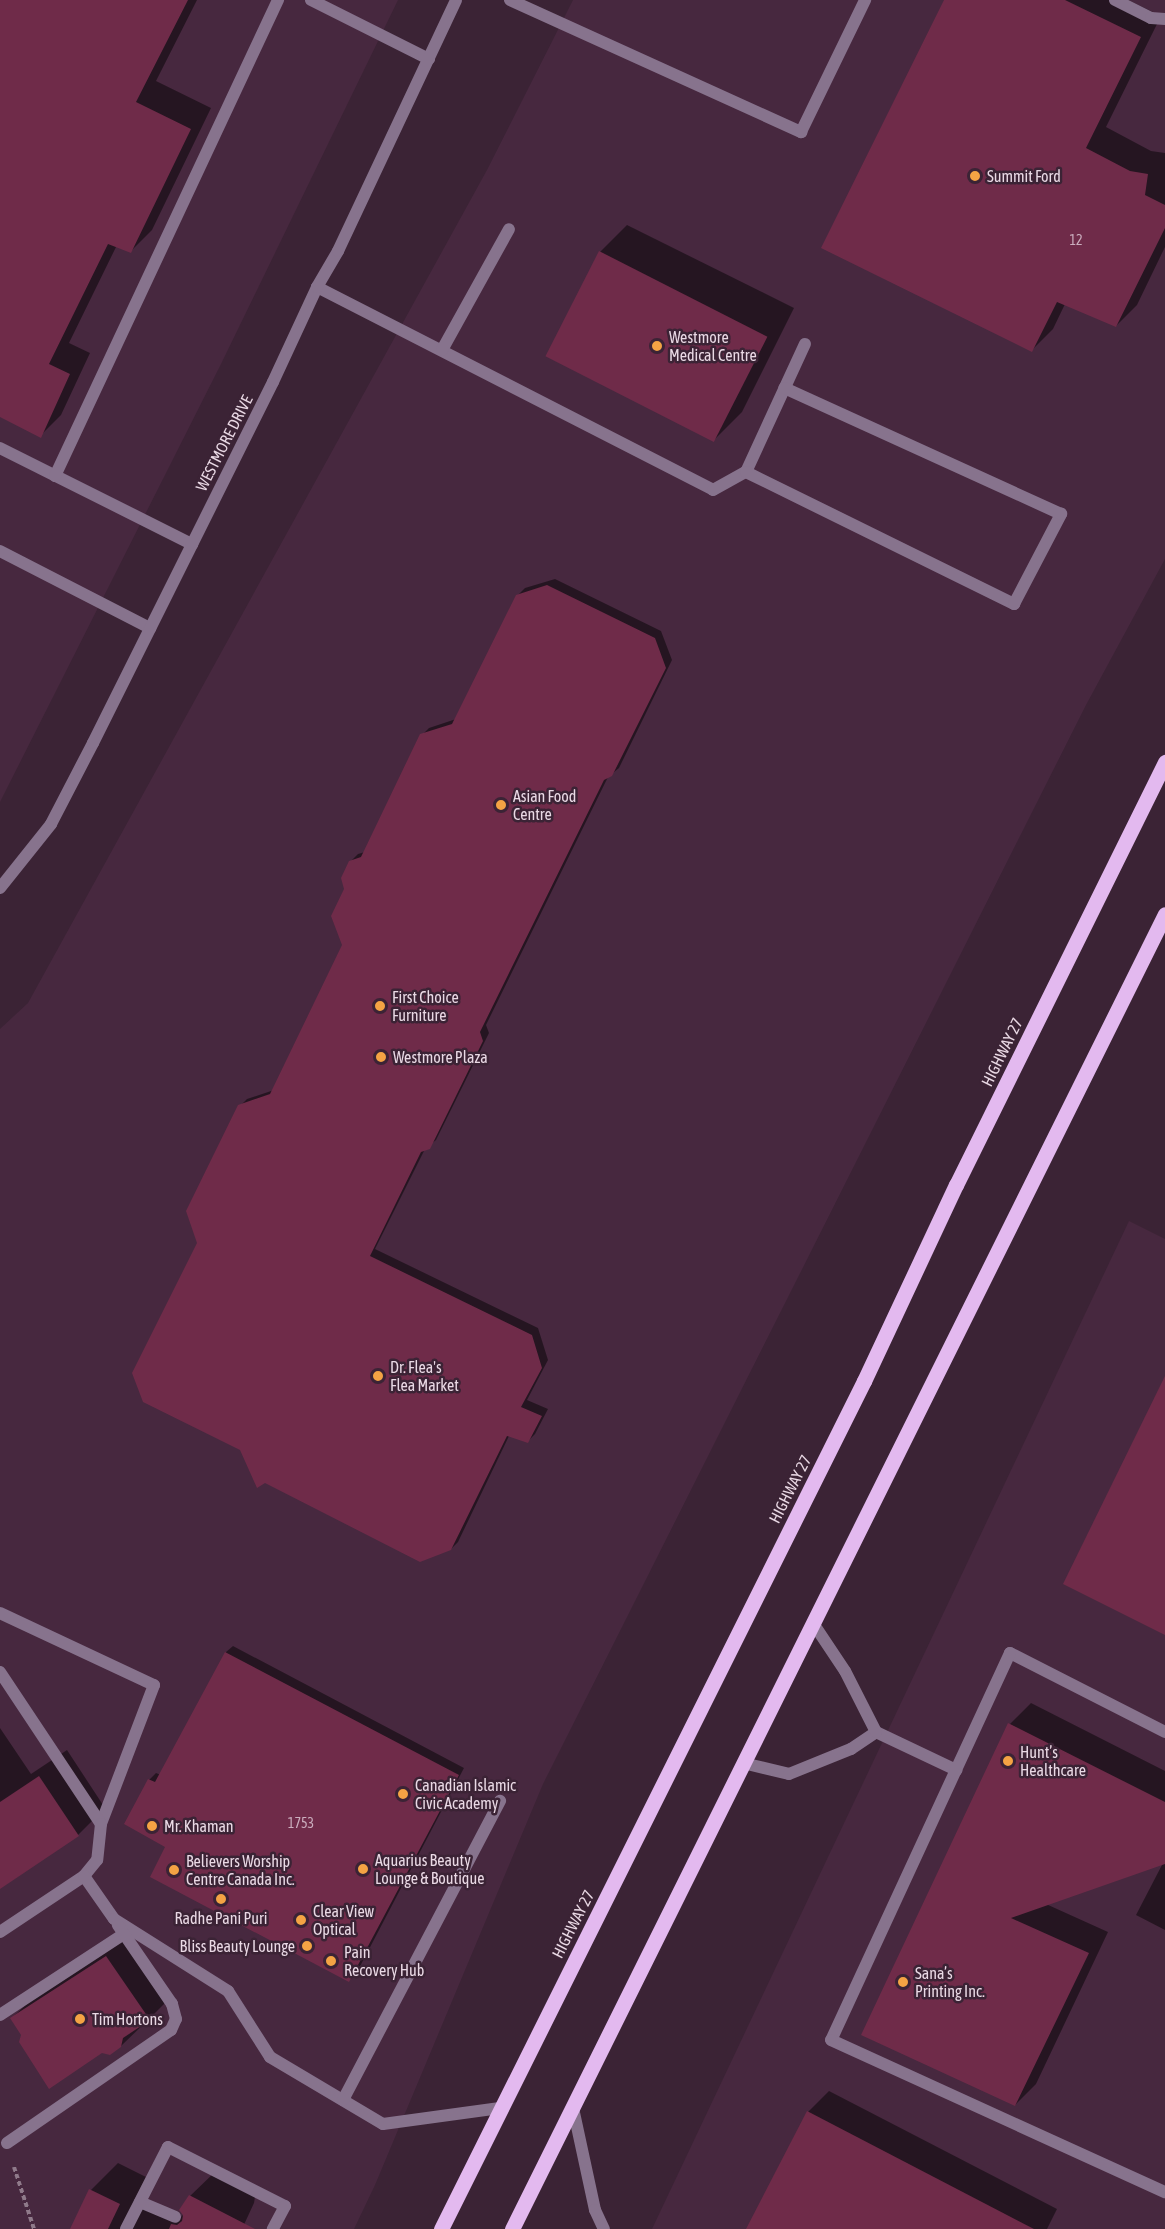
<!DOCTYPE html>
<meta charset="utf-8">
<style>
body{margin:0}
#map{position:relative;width:1165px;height:2229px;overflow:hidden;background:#3b2335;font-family:"Asap Condensed",sans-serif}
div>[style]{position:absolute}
.built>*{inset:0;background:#47283f}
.shadow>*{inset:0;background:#0007}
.building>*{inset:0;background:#6f2b49;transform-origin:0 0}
.path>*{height:4px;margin-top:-2px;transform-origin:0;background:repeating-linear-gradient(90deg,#8f7a8a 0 4.5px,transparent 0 7.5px)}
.service>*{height:12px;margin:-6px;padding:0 6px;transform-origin:6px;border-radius:6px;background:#87738d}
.tertiary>*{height:12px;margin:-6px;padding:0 6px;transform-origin:6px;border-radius:6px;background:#87738d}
.primary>*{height:15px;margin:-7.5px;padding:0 7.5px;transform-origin:7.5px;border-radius:7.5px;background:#e3b9ef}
.dots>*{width:16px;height:16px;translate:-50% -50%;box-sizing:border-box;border:3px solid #3b2335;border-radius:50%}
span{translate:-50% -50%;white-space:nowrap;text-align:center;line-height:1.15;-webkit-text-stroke:5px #3b2335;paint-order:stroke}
.number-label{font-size:14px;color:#cbaebe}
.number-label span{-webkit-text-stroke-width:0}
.poi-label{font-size:16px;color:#ead9e5}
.left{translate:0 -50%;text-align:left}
.right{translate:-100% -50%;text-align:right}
.street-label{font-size:16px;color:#ead9e5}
</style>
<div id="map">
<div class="built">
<div style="clip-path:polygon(0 0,398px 0,221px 364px,0 802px)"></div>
<div style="clip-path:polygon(573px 0,1165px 0,1165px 559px,1086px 705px,543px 1784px,375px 2185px,354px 2229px,0 2229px,0 1029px,28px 1003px,487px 170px)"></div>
<div style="clip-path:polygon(1129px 1221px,1165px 1239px,1165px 2229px,652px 2229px)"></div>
</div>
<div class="shadow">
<div style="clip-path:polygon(0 0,197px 0,156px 81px,211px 108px,152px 230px,131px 251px,117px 245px,69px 343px,90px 353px,61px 415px,40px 436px,0 415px)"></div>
<div style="clip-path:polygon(945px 0,1128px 0,1161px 16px,1106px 127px,1151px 151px,1165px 153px,1165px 247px,1137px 305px,1116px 326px,1065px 304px,1053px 329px,1032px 350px)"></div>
<div style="clip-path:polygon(627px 225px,794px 308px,742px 412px,715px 439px,600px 252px)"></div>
<div style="clip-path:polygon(555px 579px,661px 631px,672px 660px,619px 768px,608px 777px,486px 1025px,489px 1033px,436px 1140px,425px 1149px,375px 1249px,538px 1328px,548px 1360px,527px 1400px,548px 1409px,535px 1434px,528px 1441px,509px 1436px,458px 1542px,451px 1549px,199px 1243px,240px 1106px,247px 1099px,274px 1090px,344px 945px,346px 889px,350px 862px,358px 854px,365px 852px,422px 735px,429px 728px,456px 719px,517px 596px,525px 588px)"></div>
<div style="clip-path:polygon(233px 1646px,464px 1768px,356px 1974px,349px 1980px,167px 1846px,149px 1780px,156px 1773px,161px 1775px,226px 1652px)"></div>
<div style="clip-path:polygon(1031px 1703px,1165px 1771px,1165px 1930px,1136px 1915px,1163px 1863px,1046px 1904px,1108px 1932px,1036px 2084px,1015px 2105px,863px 2035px,1010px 1724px)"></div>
<div style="clip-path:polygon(0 1728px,31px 1774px,67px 1750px,105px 1808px,78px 1835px,0 1887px)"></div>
<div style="clip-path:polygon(128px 1936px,170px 1998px,149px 2019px,121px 2046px,23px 2034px,12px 2018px,33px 1998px)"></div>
<div style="clip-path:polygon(829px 2091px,1057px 2209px,1047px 2229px,747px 2229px,808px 2112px)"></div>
<div style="clip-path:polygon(118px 2163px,146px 2177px,136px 2197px,179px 2219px,184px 2214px,190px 2196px,218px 2169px,255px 2197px,254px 2203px,242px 2229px,71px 2229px,91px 2190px)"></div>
</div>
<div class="building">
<div style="clip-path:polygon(0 0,188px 0,136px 102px,191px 129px,131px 253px,108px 244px,49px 364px,70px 374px,41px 438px,0 417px)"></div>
<div style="clip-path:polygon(944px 0,1065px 0,1141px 37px,1086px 148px,1130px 171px,1148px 174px,1145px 195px,1165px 205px,1165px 228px,1116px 327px,1057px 302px,1032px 352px,821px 248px)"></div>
<div style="left:599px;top:251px;width:189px;height:118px;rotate:27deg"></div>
<div style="clip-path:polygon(547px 585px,655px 638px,666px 668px,612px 776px,604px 780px,480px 1032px,483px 1041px,430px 1149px,421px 1152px,370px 1256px,532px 1335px,542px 1368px,521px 1407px,542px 1416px,528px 1443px,507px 1436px,451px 1550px,420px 1562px,265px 1483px,257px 1488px,240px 1450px,143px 1402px,132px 1373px,197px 1243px,186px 1211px,238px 1105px,270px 1094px,342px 945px,331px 916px,344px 889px,341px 878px,349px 861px,361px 857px,420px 734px,452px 724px,516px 595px)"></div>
<div style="clip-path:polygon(1165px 1376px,1165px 1635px,1063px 1584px)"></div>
<div style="clip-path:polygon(225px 1652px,459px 1775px,349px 1982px,150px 1877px,165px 1847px,124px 1824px,148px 1779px,155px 1782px)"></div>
<div style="clip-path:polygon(1008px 1723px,1165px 1802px,1165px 1864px,1011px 1918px,1089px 1953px,1015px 2106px,861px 2035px)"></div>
<div style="clip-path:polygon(39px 1776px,79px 1836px,0 1889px,0 1802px)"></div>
<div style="clip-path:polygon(106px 1956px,150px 2020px,123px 2038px,121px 2047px,110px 2055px,102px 2053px,49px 2089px,19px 2042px,21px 2035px,10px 2018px)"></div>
<div style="clip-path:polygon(807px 2111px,1034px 2229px,746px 2229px)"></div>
<div style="clip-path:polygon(89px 2189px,120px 2204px,108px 2229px,70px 2229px)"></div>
<div style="clip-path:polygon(189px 2195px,255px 2229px,169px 2229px,171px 2224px,177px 2225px,182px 2221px,183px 2215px,179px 2210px)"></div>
</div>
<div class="path">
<div style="left:14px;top:2167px;width:65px;rotate:72.1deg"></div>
</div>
<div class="service">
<div style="left:311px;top:0;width:132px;rotate:26.6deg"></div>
<div style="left:510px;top:0;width:320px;rotate:24.4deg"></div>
<div style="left:801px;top:132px;width:147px;rotate:-64.1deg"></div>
<div style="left:1115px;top:0;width:40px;rotate:26.6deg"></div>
<div style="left:1151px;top:18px;width:14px;rotate:4deg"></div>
<div style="left:317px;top:287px;width:445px;rotate:27.1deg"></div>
<div style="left:713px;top:490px;width:38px;rotate:-29deg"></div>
<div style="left:746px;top:472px;width:141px;rotate:-65.3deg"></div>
<div style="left:442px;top:350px;width:138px;rotate:-61deg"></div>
<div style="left:0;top:448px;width:215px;rotate:26.6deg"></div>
<div style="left:746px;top:472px;width:299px;rotate:26.2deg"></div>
<div style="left:1014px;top:604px;width:102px;rotate:-62.4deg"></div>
<div style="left:1061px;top:514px;width:304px;rotate:-155.5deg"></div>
<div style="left:55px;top:476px;width:526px;rotate:-64.9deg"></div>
<div style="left:0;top:551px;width:169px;rotate:27.2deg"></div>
<div style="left:0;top:1613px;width:170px;rotate:25.1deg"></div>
<div style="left:154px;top:1685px;width:149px;rotate:110.9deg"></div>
<div style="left:0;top:1672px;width:182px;rotate:56.4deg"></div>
<div style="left:101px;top:1824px;width:36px;rotate:96deg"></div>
<div style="left:97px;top:1860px;width:21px;rotate:129deg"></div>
<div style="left:876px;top:1732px;width:89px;rotate:25.4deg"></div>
<div style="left:1165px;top:1732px;width:174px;rotate:-153deg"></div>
<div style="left:1010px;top:1653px;width:426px;rotate:114.8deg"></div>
<div style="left:831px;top:2040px;width:367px;rotate:24.5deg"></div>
<div style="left:743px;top:1763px;width:47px;rotate:13.4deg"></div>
<div style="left:789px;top:1774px;width:67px;rotate:-22deg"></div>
<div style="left:851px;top:1749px;width:30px;rotate:-34deg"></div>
<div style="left:876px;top:1732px;width:68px;rotate:-116.9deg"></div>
<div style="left:845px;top:1671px;width:58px;rotate:-123.7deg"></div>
<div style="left:0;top:1932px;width:101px;rotate:-33.7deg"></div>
<div style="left:84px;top:1876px;width:52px;rotate:55.1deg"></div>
<div style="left:114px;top:1919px;width:135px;rotate:32.3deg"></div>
<div style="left:228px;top:1991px;width:78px;rotate:57.5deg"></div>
<div style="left:270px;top:2057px;width:131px;rotate:30.7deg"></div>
<div style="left:383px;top:2124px;width:118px;rotate:-7.8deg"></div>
<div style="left:0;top:2015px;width:148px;rotate:-33.2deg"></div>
<div style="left:343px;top:2100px;width:338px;rotate:-62.3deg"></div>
<div style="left:573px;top:2108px;width:104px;rotate:77.8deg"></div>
<div style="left:595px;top:2210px;width:21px;rotate:65deg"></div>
<div style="left:7px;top:2143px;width:199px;rotate:-34.6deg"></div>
<div style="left:171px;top:2030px;width:12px;rotate:-66deg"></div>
<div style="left:176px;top:2019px;width:16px;rotate:-105deg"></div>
<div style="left:172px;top:2004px;width:96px;rotate:-124.4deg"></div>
<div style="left:140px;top:2202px;width:38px;rotate:23deg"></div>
<div style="left:126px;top:2229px;width:92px;rotate:-62.9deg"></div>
<div style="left:168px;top:2147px;width:131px;rotate:26.8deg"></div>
<div style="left:285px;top:2206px;width:26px;rotate:118deg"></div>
</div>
<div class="tertiary">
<div style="left:0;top:888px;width:82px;rotate:-51.4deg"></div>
<div style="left:51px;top:824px;width:91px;rotate:-62.6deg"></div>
<div style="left:93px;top:743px;width:403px;rotate:-63.5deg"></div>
<div style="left:273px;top:382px;width:105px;rotate:-65.1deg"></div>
<div style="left:317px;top:287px;width:42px;rotate:-59.7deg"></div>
<div style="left:338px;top:251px;width:277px;rotate:-64.8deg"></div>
</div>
<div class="primary">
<div style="left:441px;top:2229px;width:948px;rotate:-63.49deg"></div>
<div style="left:864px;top:1381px;width:217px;rotate:-64.9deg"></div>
<div style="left:956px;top:1185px;width:472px;rotate:-63.7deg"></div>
<div style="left:512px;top:2229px;width:1468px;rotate:-63.59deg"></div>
</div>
<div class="dots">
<div style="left:975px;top:176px;background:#f4a344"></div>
<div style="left:657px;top:346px;background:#f4a344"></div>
<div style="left:501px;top:805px;background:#f4a344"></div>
<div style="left:380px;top:1006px;background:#f4a344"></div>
<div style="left:381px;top:1057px;background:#f4a344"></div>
<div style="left:378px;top:1376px;background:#f4a344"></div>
<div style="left:1008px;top:1761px;background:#f4a344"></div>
<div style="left:403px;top:1794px;background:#f4a344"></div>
<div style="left:152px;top:1826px;background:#f4a344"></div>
<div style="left:363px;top:1869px;background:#f4a344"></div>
<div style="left:174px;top:1870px;background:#f4a344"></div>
<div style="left:221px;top:1899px;background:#f4a344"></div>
<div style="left:301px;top:1920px;background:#f4a344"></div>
<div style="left:307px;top:1946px;background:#f4a344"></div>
<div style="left:331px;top:1961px;background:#f4a344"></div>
<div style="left:903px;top:1982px;background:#f4a344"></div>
<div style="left:80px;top:2019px;background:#f4a344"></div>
</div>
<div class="number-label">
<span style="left:1076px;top:240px">12</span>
<span style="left:301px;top:1823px">1753</span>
</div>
<div class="poi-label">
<span class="left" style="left:987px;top:176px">Summit Ford</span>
<span class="left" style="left:669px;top:346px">Westmore<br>Medical Centre</span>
<span class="left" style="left:513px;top:805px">Asian Food<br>Centre</span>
<span class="left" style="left:392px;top:1006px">First Choice<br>Furniture</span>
<span class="left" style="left:393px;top:1057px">Westmore Plaza</span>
<span class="left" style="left:390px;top:1376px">Dr. Flea's<br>Flea Market</span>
<span class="left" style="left:1020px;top:1761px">Hunt’s<br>Healthcare</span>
<span class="left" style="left:415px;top:1794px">Canadian Islamic<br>Civic Academy</span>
<span class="left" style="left:164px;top:1826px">Mr. Khaman</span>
<span class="left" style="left:375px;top:1869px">Aquarius Beauty<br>Lounge &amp; Boutique</span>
<span class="left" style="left:186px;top:1870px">Believers Worship<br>Centre Canada Inc.</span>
<span class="left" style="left:313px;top:1920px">Clear View<br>Optical</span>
<span style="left:221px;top:1918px">Radhe Pani Puri</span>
<span class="right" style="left:295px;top:1946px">Bliss Beauty Lounge</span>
<span class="left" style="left:344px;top:1961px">Pain<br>Recovery Hub</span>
<span class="left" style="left:915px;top:1982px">Sana’s<br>Printing Inc.</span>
<span class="left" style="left:92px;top:2019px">Tim Hortons</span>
</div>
<div class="street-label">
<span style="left:224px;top:443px;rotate:-63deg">WESTMORE DRIVE</span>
<span style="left:1002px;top:1052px;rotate:-64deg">HIGHWAY 27</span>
<span style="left:790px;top:1489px;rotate:-63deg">HIGHWAY 27</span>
<span style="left:573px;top:1924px;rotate:-63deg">HIGHWAY 27</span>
</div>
</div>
